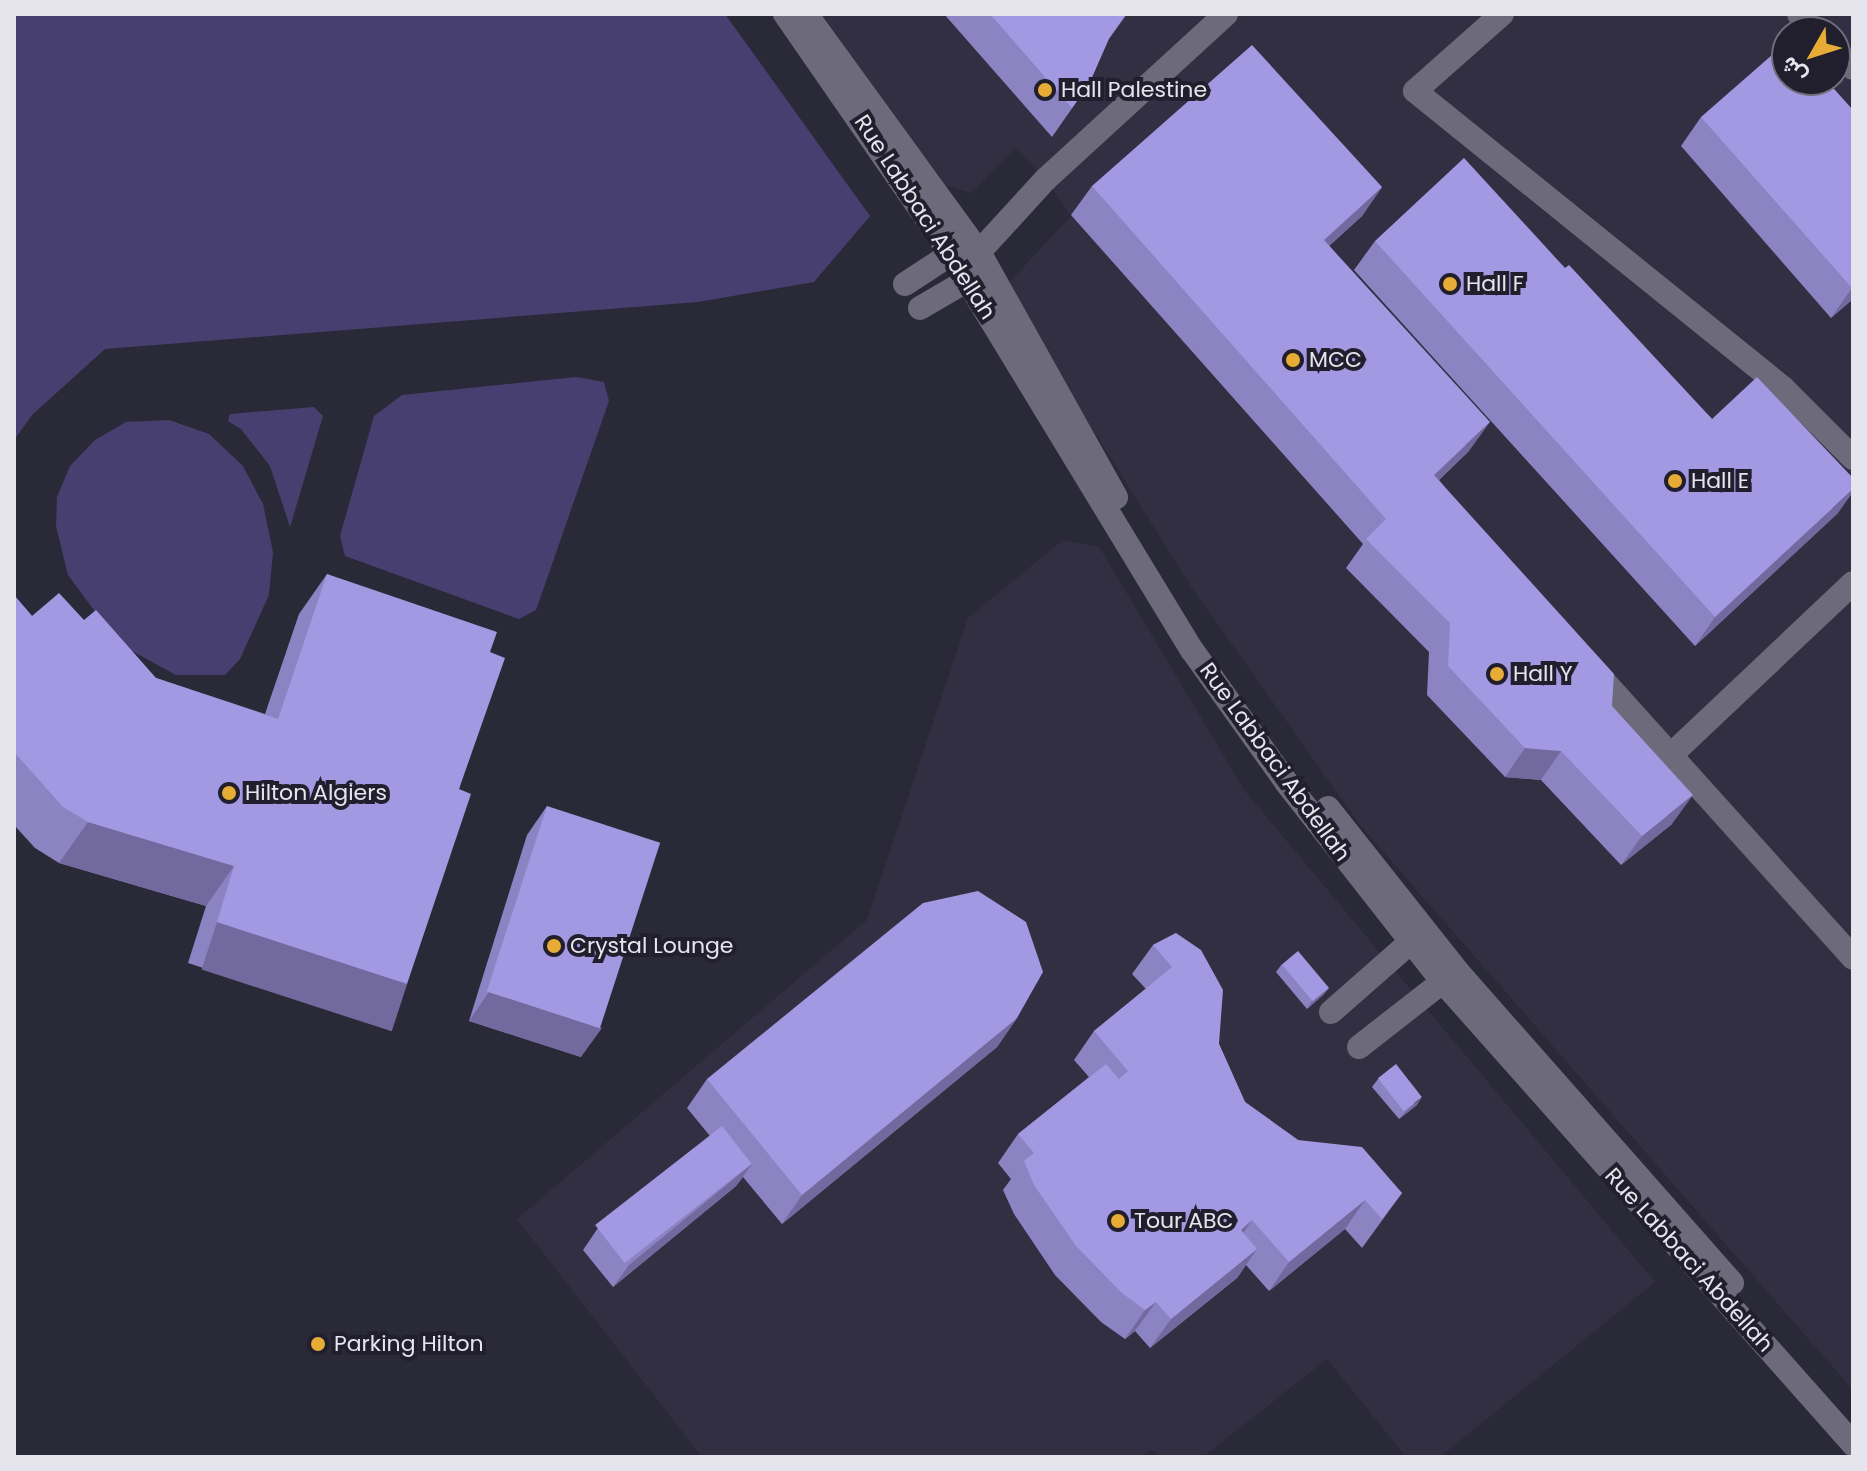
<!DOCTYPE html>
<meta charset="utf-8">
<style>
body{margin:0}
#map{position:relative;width:1867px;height:1471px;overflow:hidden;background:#2a2937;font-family:Poppins,Vazirmatn,sans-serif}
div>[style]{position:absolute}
.built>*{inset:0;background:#322f43}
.green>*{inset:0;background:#483f71}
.minor>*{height:24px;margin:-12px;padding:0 12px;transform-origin:12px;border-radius:12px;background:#6c6a7b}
.wall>*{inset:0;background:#8c83c2}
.shaded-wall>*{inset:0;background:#726a9e;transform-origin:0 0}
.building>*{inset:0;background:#a398e2;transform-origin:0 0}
.dots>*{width:22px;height:22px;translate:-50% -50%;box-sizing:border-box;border:4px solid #211f2d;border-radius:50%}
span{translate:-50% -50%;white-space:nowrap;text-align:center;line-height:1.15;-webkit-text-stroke:8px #211f2d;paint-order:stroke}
.poi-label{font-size:22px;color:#e6e5ee}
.left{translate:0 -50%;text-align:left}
.street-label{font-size:22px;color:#e6e5ee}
.frame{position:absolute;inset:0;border:16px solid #e6e5ee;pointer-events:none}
.north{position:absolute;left:1771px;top:16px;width:80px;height:80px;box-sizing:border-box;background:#211f2d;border:2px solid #706e7a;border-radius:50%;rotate:231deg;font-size:22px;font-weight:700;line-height:32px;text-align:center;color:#e6e5ee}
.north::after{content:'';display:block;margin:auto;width:28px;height:36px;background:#e7ac36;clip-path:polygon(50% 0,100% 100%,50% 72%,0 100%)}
</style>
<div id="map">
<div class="built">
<div style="clip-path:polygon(evenodd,816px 14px,1853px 14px,1853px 1390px,1360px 825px,1192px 588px,1004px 288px,1071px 216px,1046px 179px,1015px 148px,971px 193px,947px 186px,816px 14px,1787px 32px,1835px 32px,1835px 80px,1787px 80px,1787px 32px)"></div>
<div style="clip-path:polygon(1063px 540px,1099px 547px,1245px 791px,1655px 1282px,1440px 1457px,1406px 1457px,1327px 1359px,1203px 1457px,1159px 1457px,1151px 1449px,1141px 1457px,702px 1457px,517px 1219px,867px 920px,968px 618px)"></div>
</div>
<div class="green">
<div style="clip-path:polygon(14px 14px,725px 14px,870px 216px,814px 282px,698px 302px,105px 349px,32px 415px,14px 440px)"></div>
<div style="clip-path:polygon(576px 377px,604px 382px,609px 401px,536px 610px,519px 619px,345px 556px,340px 536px,374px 416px,402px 395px)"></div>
<div style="clip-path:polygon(314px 407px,323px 416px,290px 527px,270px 466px,241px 429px,228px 421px,230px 414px)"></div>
<div style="clip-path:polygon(169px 420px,209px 434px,243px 466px,263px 504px,273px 552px,269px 595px,240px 659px,225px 675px,176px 675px,119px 644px,68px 575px,56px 526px,57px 497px,70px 466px,95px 440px,126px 422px)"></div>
</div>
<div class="minor">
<div style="left:785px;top:14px;width:292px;rotate:55.3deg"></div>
<div style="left:951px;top:254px;width:464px;rotate:58.7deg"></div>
<div style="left:1192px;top:650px;width:162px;rotate:54.5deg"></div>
<div style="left:1286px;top:782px;width:254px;rotate:51.9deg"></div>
<div style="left:1443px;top:982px;width:618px;rotate:48.41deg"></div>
<div style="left:806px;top:14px;width:294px;rotate:54deg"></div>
<div style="left:979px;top:252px;width:281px;rotate:60.8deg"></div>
<div style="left:1502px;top:14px;width:116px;rotate:138.5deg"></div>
<div style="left:1415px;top:91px;width:473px;rotate:38.9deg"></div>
<div style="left:1783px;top:388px;width:99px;rotate:45deg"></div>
<div style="left:1799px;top:14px;width:25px;rotate:45deg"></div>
<div style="left:1835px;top:50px;width:25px;rotate:45deg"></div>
<div style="left:905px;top:284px;width:55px;rotate:-33.1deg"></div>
<div style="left:951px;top:254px;width:14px;rotate:-12deg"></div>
<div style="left:920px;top:308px;width:56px;rotate:-30.3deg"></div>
<div style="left:968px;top:280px;width:30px;rotate:-69deg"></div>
<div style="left:979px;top:252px;width:99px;rotate:-47.5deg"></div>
<div style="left:1046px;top:179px;width:244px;rotate:-42.5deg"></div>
<div style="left:1592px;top:668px;width:390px;rotate:48deg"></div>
<div style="left:1671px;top:755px;width:250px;rotate:-43.4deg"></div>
<div style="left:1328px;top:808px;width:208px;rotate:51.6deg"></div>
<div style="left:1457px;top:971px;width:416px;rotate:48.6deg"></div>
<div style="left:1331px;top:1012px;width:121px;rotate:-41.3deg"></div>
<div style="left:1359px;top:1047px;width:122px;rotate:-38deg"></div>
</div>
<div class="wall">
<div style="clip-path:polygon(944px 14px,1127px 14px,1109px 39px,1089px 84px,1052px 137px)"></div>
<div style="clip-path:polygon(1853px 110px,1853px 299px,1831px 318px,1681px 146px,1701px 117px)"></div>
<div style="clip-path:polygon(1092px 186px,1382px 187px,1362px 216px,1329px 246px,1469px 451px,1439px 480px,1612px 706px,1672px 824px,1621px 865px,1541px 780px,1505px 777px,1427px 695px,1429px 652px,1346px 568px,1363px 544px,1071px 215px)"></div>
<div style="clip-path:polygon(1375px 241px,1565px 268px,1712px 419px,1838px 513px,1695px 646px,1354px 270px)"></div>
<div style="clip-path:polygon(327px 574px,490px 652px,459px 789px,378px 1025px,188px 963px,206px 906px,59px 863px,35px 848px,14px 825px,14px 595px,32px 616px,156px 678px,265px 714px,299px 614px)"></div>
<div style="clip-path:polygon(547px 806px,581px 1057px,469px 1021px,527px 835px)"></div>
<div style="clip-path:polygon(1176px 933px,1219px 1044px,1245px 1102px,1298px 1140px,1402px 1193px,1362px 1248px,1345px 1229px,1269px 1291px,1246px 1265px,1237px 1278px,1150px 1348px,1135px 1331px,1125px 1339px,1101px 1322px,1055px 1275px,1014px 1214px,1003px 1190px,1011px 1179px,998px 1163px,1018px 1134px,1089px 1077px,1074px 1060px,1094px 1031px,1146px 989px,1132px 974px,1153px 945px)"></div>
<div style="clip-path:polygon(1282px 964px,1329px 988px,1323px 995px,1307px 1009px,1276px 972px)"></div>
<div style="clip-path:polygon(1017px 1018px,997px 1047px,782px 1224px,743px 1177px,736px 1186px,613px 1287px,583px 1250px,598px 1228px,710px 1136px,687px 1108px,707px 1079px)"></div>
<div style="clip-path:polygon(1378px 1079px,1417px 1105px,1399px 1119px,1372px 1087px)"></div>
</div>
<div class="shaded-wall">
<div style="clip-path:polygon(1382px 187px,1362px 216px,1304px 269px,1324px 240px)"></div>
<div style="clip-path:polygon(1853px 287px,1853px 299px,1831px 318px,1852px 288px)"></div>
<div style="clip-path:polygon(1490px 422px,1469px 451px,1413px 504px,1434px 475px)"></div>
<div style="clip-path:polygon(1853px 489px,1853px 492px,1838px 513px,1695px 646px,1715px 617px)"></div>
<div style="clip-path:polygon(1525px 748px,1561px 751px,1541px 780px,1505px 777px)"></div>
<div style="clip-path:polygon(1693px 795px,1672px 824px,1621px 865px,1642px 836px)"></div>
<div style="clip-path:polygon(88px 822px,234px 866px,206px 906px,59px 863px)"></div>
<div style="left:217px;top:922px;width:200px;height:50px;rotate:18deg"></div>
<div style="clip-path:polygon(1329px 988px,1323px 995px,1307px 1009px,1312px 1001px)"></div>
<div style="clip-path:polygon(489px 992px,602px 1028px,581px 1057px,469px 1021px)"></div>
<div style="clip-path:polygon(1017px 1018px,997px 1047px,782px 1224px,802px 1195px)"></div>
<div style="clip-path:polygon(1422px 1097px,1417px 1105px,1399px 1119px,1405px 1112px)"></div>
<div style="clip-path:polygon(752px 1164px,736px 1186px,613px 1287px,629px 1265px)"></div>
<div style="clip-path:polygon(1365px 1200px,1345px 1229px,1269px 1291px,1289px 1262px)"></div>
<div style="clip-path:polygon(1252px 1220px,1232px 1249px,1241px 1230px)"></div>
<div style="clip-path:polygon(1257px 1249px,1237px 1278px,1150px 1348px,1171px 1319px)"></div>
<div style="clip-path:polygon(1156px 1302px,1135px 1331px,1125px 1339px,1145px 1310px)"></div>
</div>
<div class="building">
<div style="clip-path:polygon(990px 14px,1126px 14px,1109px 38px,1089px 84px,1072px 108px)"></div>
<div style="clip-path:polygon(1787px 42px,1787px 80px,1826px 80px,1853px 110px,1853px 287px,1852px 288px,1701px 117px)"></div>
<div style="clip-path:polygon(1252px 45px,1382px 187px,1324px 240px,1490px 422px,1434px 475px,1614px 674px,1612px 706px,1693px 795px,1642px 836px,1561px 751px,1525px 748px,1448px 666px,1450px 623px,1366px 539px,1386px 519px,1092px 186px)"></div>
<div style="clip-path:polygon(1464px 158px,1565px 268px,1569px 265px,1712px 419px,1757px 377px,1853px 478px,1853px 489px,1715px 617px,1375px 241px)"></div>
<div style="clip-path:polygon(327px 574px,497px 632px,490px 652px,505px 658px,459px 789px,471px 794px,407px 984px,217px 922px,234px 866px,88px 822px,63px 807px,14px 752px,14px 595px,32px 616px,59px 593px,84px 620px,96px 610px,156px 678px,278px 719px)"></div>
<div style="left:547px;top:806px;width:119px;height:195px;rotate:18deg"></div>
<div style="clip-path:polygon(978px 891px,1026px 922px,1043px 972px,1017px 1018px,802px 1195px,707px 1079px,923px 903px)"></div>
<div style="clip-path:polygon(1176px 933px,1201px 950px,1223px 990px,1219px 1044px,1245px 1102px,1298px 1140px,1362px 1147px,1402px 1193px,1382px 1219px,1365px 1200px,1289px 1262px,1252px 1220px,1241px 1230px,1257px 1249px,1171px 1319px,1156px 1302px,1145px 1310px,1122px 1293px,1076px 1246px,1034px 1185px,1024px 1161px,1034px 1153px,1018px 1134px,1106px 1064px,1119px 1079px,1128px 1071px,1094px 1031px,1172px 967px,1153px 945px)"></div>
<div style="left:1298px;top:951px;width:48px;height:21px;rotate:50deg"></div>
<div style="left:1396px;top:1064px;width:42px;height:23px;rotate:52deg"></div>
<div style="left:722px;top:1126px;width:48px;height:161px;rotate:52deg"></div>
</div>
<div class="dots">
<div style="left:1045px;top:90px;background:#e7ac36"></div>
<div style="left:1450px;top:284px;background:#e7ac36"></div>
<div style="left:1293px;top:360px;background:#e7ac36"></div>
<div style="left:1675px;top:481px;background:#e7ac36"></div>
<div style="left:1497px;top:674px;background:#e7ac36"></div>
<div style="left:229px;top:793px;background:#e7ac36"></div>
<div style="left:554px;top:946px;background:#e7ac36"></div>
<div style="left:1118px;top:1221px;background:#e7ac36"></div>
<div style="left:318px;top:1344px;background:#e7ac36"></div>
</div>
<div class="poi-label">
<span class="left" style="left:1061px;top:90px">Hall Palestine</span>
<span class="left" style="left:1466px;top:284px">Hall F</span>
<span class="left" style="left:1309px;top:360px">MCC</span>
<span class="left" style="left:1691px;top:481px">Hall E</span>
<span class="left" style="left:1513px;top:674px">Hall Y</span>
<span class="left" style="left:245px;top:793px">Hilton Algiers</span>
<span class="left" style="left:570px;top:946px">Crystal Lounge</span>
<span class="left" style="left:1134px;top:1221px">Tour ABC</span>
<span class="left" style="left:334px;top:1344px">Parking Hilton</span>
</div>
<div class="street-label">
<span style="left:925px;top:217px;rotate:57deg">Rue Labbaci Abdellah</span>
<span style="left:1275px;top:762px;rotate:54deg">Rue Labbaci Abdellah</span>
<span style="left:1689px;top:1260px;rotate:48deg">Rue Labbaci Abdellah</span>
</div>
<div class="frame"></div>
<div class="north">ش</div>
</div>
